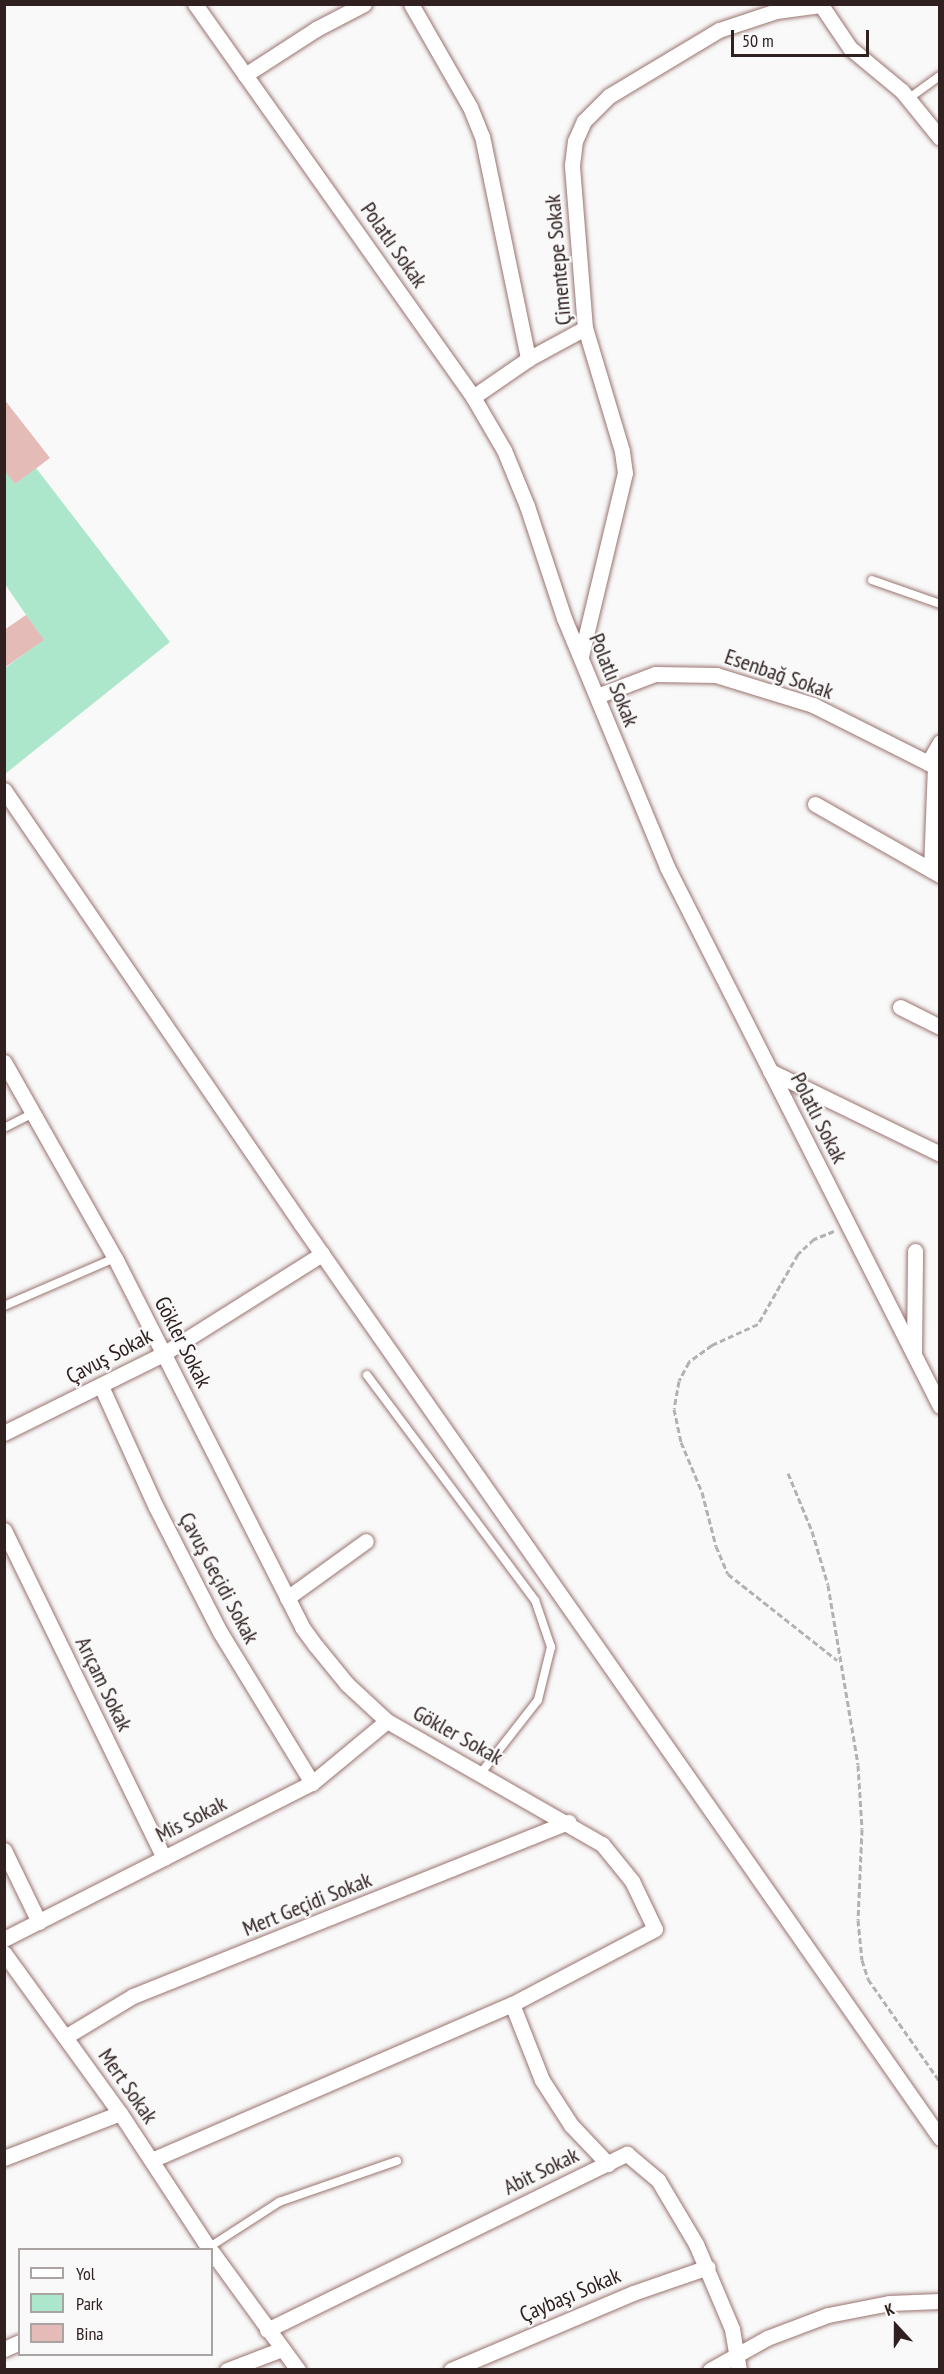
<!DOCTYPE html>
<meta charset="utf-8">
<style>
body{margin:0}
#map{position:relative;width:944px;height:2374px;overflow:hidden;background:#f9f9f9;font-family:"PT Sans Narrow",sans-serif}
div>[style]{position:absolute}
.green>*{inset:0;background:#ade7cb}
.building>*{inset:0;background:#e4bbb7}
.path>*{height:3px;margin-top:-1.5px;transform-origin:0;background:repeating-linear-gradient(90deg,#b6b1b1 0 6px,transparent 0 9px)}
.roads{filter:drop-shadow(0 0 2px #997370) drop-shadow(0 0 2px #997370)}
.lane>*{height:8px;margin:-4px;padding:0 4px;transform-origin:4px;border-radius:4px;background:#fff}
.street>*{height:15px;margin:-7.5px;padding:0 7.5px;transform-origin:7.5px;border-radius:7.5px;background:#fff}
span{translate:-50% -50%;white-space:nowrap;text-align:center;line-height:1.15;-webkit-text-stroke:4.5px #f9f9f9;paint-order:stroke}
.street-label{font-size:22px;color:#302120}
.frame{position:absolute;inset:0;border:6px solid #302120;pointer-events:none}
.legend{position:absolute;left:18px;top:2248px;width:195px;height:108px;box-sizing:border-box;background:#f9f9f9;border:2px solid #a9a3a2;margin:0;padding:8px 10px;list-style:none;font-size:18px;color:#302120}
.legend li{display:flex;align-items:center;gap:12px;height:30px}
.legend b{width:30px;border:2px solid #a9a3a2}
.north{position:absolute;left:866px;top:2296px;width:60px;height:60px;-webkit-text-stroke:4px #f9f9f9;paint-order:stroke;rotate:339deg;font-size:16px;font-weight:700;line-height:24px;text-align:center;color:#302120}
.north::after{content:'';display:block;margin:auto;width:21px;height:27px;background:#302120;clip-path:polygon(50% 0,100% 100%,50% 72%,0 100%)}
.scale{position:absolute;left:731px;top:30px;width:138px;height:27px;box-sizing:border-box;border:3px solid #302120;border-top:0;padding-left:8px;font-size:18px;line-height:21px;white-space:nowrap;color:#302120;-webkit-text-stroke:4px #f9f9f9;paint-order:stroke}
</style>
<div id="map">
<div class="green">
<div style="clip-path:polygon(36px 468px,170px 642px,5px 774px,5px 668px,43px 640px,5px 584px,5px 470px,15px 484px)"></div>
</div>
<div class="building">
<div style="clip-path:polygon(4px 399px,50px 458px,15px 484px,4px 470px)"></div>
<div style="clip-path:polygon(26px 615px,44px 640px,4px 668px,4px 630px)"></div>
</div>
<div class="path">
<div style="left:834px;top:1231px;width:22px;rotate:158deg"></div>
<div style="left:814px;top:1239px;width:22px;rotate:137deg"></div>
<div style="left:798px;top:1254px;width:81px;rotate:119.7deg"></div>
<div style="left:758px;top:1324px;width:51px;rotate:155.5deg"></div>
<div style="left:712px;top:1345px;width:29px;rotate:144deg"></div>
<div style="left:689px;top:1362px;width:21px;rotate:118deg"></div>
<div style="left:679px;top:1381px;width:28px;rotate:100deg"></div>
<div style="left:674px;top:1409px;width:34px;rotate:78deg"></div>
<div style="left:681px;top:1442px;width:54px;rotate:67.2deg"></div>
<div style="left:702px;top:1492px;width:56px;rotate:75.5deg"></div>
<div style="left:716px;top:1546px;width:30px;rotate:67deg"></div>
<div style="left:728px;top:1574px;width:139px;rotate:38.3deg"></div>
<div style="left:788px;top:1473px;width:63px;rotate:67.5deg"></div>
<div style="left:812px;top:1531px;width:56px;rotate:73.5deg"></div>
<div style="left:828px;top:1585px;width:182px;rotate:80.5deg"></div>
<div style="left:858px;top:1765px;width:64px;rotate:86.4deg"></div>
<div style="left:862px;top:1829px;width:91px;rotate:92.5deg"></div>
<div style="left:858px;top:1920px;width:40px;rotate:84.3deg"></div>
<div style="left:862px;top:1960px;width:20px;rotate:72deg"></div>
<div style="left:868px;top:1979px;width:126px;rotate:55deg"></div>
</div>
<div class="roads">
<div class="lane">
<div style="left:908px;top:99px;width:39px;rotate:-36deg"></div>
<div style="left:872px;top:580px;width:72px;rotate:19.4deg"></div>
<div style="left:4px;top:1128px;width:31px;rotate:-27deg"></div>
<div style="left:4px;top:1306px;width:121px;rotate:-23.4deg"></div>
<div style="left:367px;top:1375px;width:281px;rotate:53.3deg"></div>
<div style="left:535px;top:1600px;width:50px;rotate:71.2deg"></div>
<div style="left:551px;top:1647px;width:55px;rotate:103.8deg"></div>
<div style="left:538px;top:1700px;width:93px;rotate:128deg"></div>
<div style="left:208px;top:2248px;width:85px;rotate:-32.9deg"></div>
<div style="left:279px;top:2202px;width:125px;rotate:-19.2deg"></div>
</div>
<div class="street">
<div style="left:195px;top:4px;width:481px;rotate:54.7deg"></div>
<div style="left:473px;top:397px;width:61px;rotate:59.7deg"></div>
<div style="left:504px;top:450px;width:61px;rotate:67.7deg"></div>
<div style="left:527px;top:506px;width:118px;rotate:71.7deg"></div>
<div style="left:564px;top:618px;width:269px;rotate:67.5deg"></div>
<div style="left:667px;top:867px;width:604px;rotate:63.14deg"></div>
<div style="left:411px;top:4px;width:119px;rotate:60.2deg"></div>
<div style="left:470px;top:107px;width:31px;rotate:68deg"></div>
<div style="left:482px;top:136px;width:228px;rotate:78.3deg"></div>
<div style="left:245px;top:75px;width:85px;rotate:-32.9deg"></div>
<div style="left:316px;top:29px;width:54px;rotate:-27.5deg"></div>
<div style="left:473px;top:397px;width:67px;rotate:-34.6deg"></div>
<div style="left:528px;top:359px;width:65px;rotate:-28.5deg"></div>
<div style="left:581px;top:656px;width:188px;rotate:-76.5deg"></div>
<div style="left:625px;top:473px;width:22px;rotate:-98deg"></div>
<div style="left:622px;top:451px;width:128px;rotate:-106.7deg"></div>
<div style="left:585px;top:328px;width:164px;rotate:-94.6deg"></div>
<div style="left:572px;top:165px;width:24px;rotate:-83deg"></div>
<div style="left:575px;top:141px;width:22px;rotate:-66deg"></div>
<div style="left:584px;top:121px;width:35px;rotate:-45deg"></div>
<div style="left:609px;top:96px;width:128px;rotate:-31deg"></div>
<div style="left:719px;top:30px;width:60px;rotate:-18.4deg"></div>
<div style="left:776px;top:11px;width:45px;rotate:-7.6deg"></div>
<div style="left:821px;top:5px;width:52px;rotate:56deg"></div>
<div style="left:850px;top:48px;width:67px;rotate:39.6deg"></div>
<div style="left:902px;top:91px;width:60px;rotate:51deg"></div>
<div style="left:597px;top:696px;width:62px;rotate:-20.8deg"></div>
<div style="left:655px;top:674px;width:61px;rotate:0.9deg"></div>
<div style="left:716px;top:675px;width:102px;rotate:17.2deg"></div>
<div style="left:813px;top:705px;width:142px;rotate:26.7deg"></div>
<div style="left:928px;top:763px;width:24px;rotate:-60deg"></div>
<div style="left:4px;top:790px;width:526px;rotate:55.61deg"></div>
<div style="left:301px;top:1224px;width:1115px;rotate:55.04deg"></div>
<div style="left:815px;top:804px;width:144px;rotate:29.6deg"></div>
<div style="left:931px;top:870px;width:104px;rotate:-87.8deg"></div>
<div style="left:900px;top:1007px;width:45px;rotate:26.6deg"></div>
<div style="left:4px;top:1062px;width:225px;rotate:60.5deg"></div>
<div style="left:115px;top:1258px;width:414px;rotate:63.1deg"></div>
<div style="left:302px;top:1627px;width:24px;rotate:54deg"></div>
<div style="left:316px;top:1646px;width:49px;rotate:50.8deg"></div>
<div style="left:347px;top:1684px;width:54px;rotate:42.8deg"></div>
<div style="left:387px;top:1721px;width:248px;rotate:29.8deg"></div>
<div style="left:602px;top:1844px;width:48px;rotate:51deg"></div>
<div style="left:632px;top:1881px;width:53px;rotate:64.4deg"></div>
<div style="left:655px;top:1929px;width:161px;rotate:152.3deg"></div>
<div style="left:512px;top:2004px;width:393px;rotate:156.6deg"></div>
<div style="left:770px;top:1071px;width:189px;rotate:26deg"></div>
<div style="left:914px;top:1353px;width:102px;rotate:-89.4deg"></div>
<div style="left:101px;top:1386px;width:133px;rotate:65.6deg"></div>
<div style="left:156px;top:1507px;width:140px;rotate:62.9deg"></div>
<div style="left:220px;top:1632px;width:177px;rotate:58.6deg"></div>
<div style="left:4px;top:1433px;width:178px;rotate:-26.4deg"></div>
<div style="left:163px;top:1354px;width:188px;rotate:-32.2deg"></div>
<div style="left:4px;top:1530px;width:365px;rotate:64deg"></div>
<div style="left:287px;top:1598px;width:97px;rotate:-35.8deg"></div>
<div style="left:4px;top:1850px;width:80px;rotate:64.1deg"></div>
<div style="left:4px;top:1939px;width:345px;rotate:-26.9deg"></div>
<div style="left:312px;top:1783px;width:97px;rotate:-39.6deg"></div>
<div style="left:4px;top:1953px;width:198px;rotate:54.1deg"></div>
<div style="left:120px;top:2113px;width:164px;rotate:56.7deg"></div>
<div style="left:512px;top:2004px;width:82px;rotate:68.5deg"></div>
<div style="left:542px;top:2080px;width:54px;rotate:57.2deg"></div>
<div style="left:571px;top:2125px;width:54px;rotate:46.5deg"></div>
<div style="left:65px;top:2037px;width:79px;rotate:-31.1deg"></div>
<div style="left:133px;top:1996px;width:469px;rotate:-21.8deg"></div>
<div style="left:4px;top:2158px;width:124px;rotate:-21.2deg"></div>
<div style="left:212px;top:2252px;width:146px;rotate:53.9deg"></div>
<div style="left:267px;top:2330px;width:401px;rotate:-26.1deg"></div>
<div style="left:627px;top:2154px;width:40px;rotate:40deg"></div>
<div style="left:658px;top:2180px;width:74px;rotate:59.3deg"></div>
<div style="left:696px;top:2244px;width:92px;rotate:67deg"></div>
<div style="left:732px;top:2329px;width:42px;rotate:80.3deg"></div>
<div style="left:4px;top:2349px;width:17px;rotate:-24deg"></div>
<div style="left:227px;top:2370px;width:59px;rotate:-20.9deg"></div>
<div style="left:451px;top:2370px;width:198px;rotate:-22.9deg"></div>
<div style="left:633px;top:2293px;width:79px;rotate:-19.1deg"></div>
<div style="left:710px;top:2370px;width:65px;rotate:-29.3deg"></div>
<div style="left:767px;top:2338px;width:65px;rotate:-20.7deg"></div>
<div style="left:828px;top:2315px;width:62px;rotate:-11.1deg"></div>
<div style="left:889px;top:2303px;width:51px;rotate:-2.2deg"></div>
</div>
</div>
<div class="street-label">
<span style="left:394px;top:245px;rotate:55deg">Polatlı Sokak</span>
<span style="left:558px;top:260px;rotate:-95deg">Çimentepe Sokak</span>
<span style="left:779px;top:674px;rotate:19deg">Esenbağ Sokak</span>
<span style="left:614px;top:680px;rotate:68deg">Polatlı Sokak</span>
<span style="left:819px;top:1118px;rotate:63deg">Polatlı Sokak</span>
<span style="left:183px;top:1342px;rotate:63deg">Gökler Sokak</span>
<span style="left:109px;top:1356px;rotate:-28deg">Çavuş Sokak</span>
<span style="left:219px;top:1578px;rotate:62deg">Çavuş Geçidi Sokak</span>
<span style="left:104px;top:1684px;rotate:64deg">Arıçam Sokak</span>
<span style="left:458px;top:1735px;rotate:29deg">Gökler Sokak</span>
<span style="left:191px;top:1819px;rotate:-27deg">Mis Sokak</span>
<span style="left:307px;top:1904px;rotate:-22deg">Mert Geçidi Sokak</span>
<span style="left:128px;top:2086px;rotate:55deg">Mert Sokak</span>
<span style="left:541px;top:2171px;rotate:-26deg">Abit Sokak</span>
<span style="left:570px;top:2295px;rotate:-23deg">Çaybaşı Sokak</span>
</div>
<div class="frame"></div>
<ul class="legend">
<li><b style="height:8px;background:#fff"></b>Yol</li>
<li><b style="height:16px;background:#ade7cb"></b>Park</li>
<li><b style="height:16px;background:#e4bbb7"></b>Bina</li>
</ul>
<div class="north">K</div>
<div class="scale">50 m</div>
</div>
